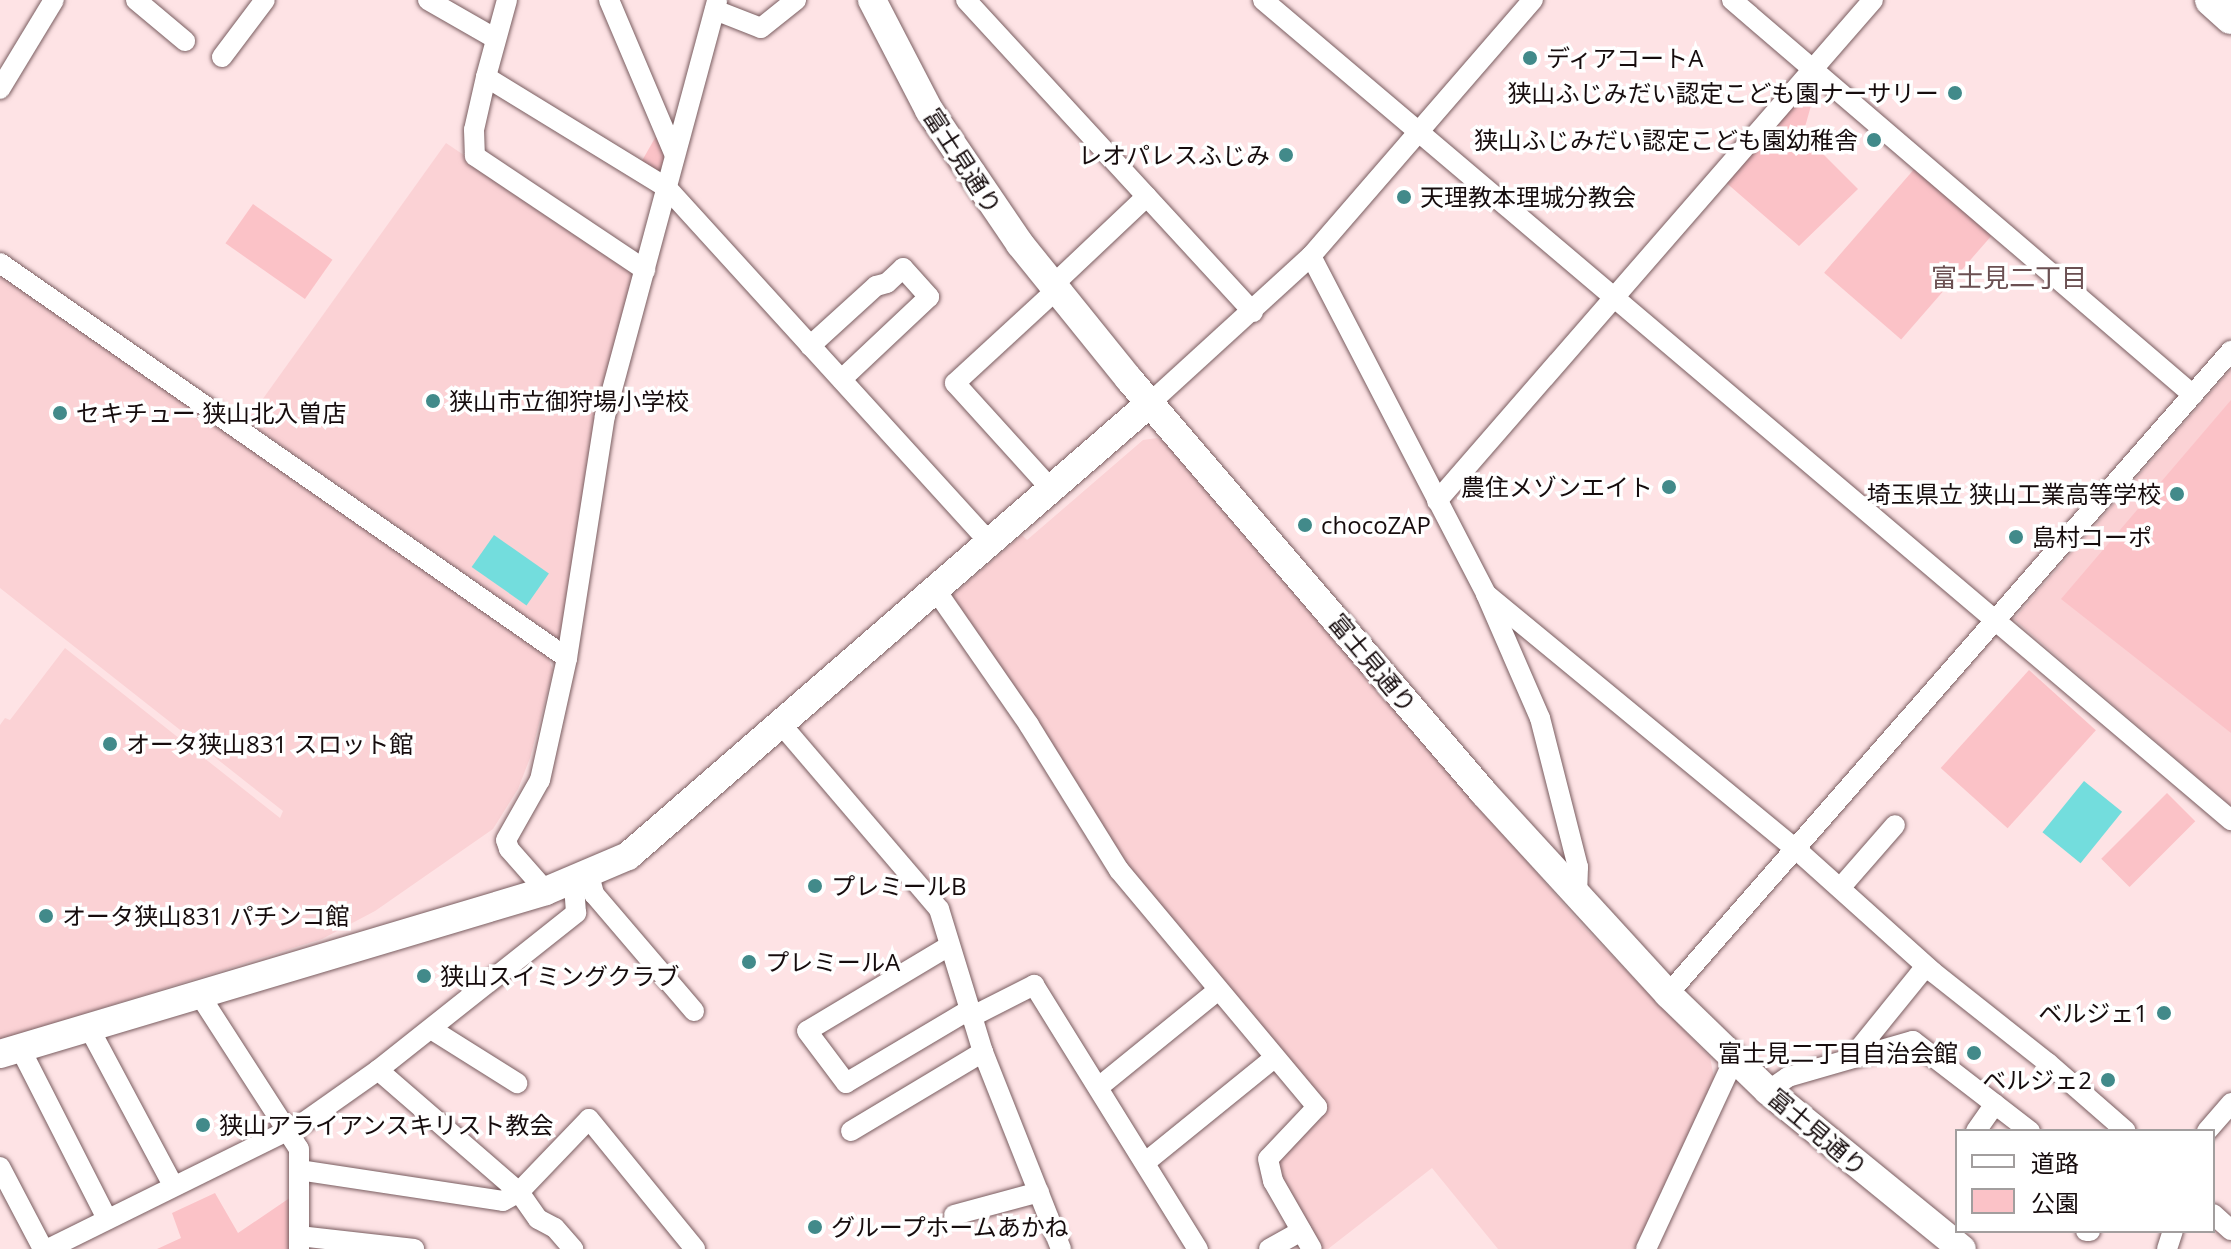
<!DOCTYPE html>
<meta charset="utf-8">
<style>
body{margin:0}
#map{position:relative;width:2231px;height:1249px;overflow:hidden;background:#fee3e5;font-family:"Open Sans","Noto Sans JP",sans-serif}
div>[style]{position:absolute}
.built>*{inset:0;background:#fbd2d5}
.green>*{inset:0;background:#fbc2c7;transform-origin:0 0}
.water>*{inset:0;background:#73dddd;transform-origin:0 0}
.roads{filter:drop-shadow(0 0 2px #795d60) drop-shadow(0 0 2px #795d60)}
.street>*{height:20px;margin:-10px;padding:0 10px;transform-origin:10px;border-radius:10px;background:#fff}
.secondary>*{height:28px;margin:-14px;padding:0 14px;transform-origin:14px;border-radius:14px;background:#fff}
.primary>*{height:32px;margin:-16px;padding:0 16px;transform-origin:16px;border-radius:16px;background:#fff}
.dots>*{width:22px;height:22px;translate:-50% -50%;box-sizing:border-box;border:4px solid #fff;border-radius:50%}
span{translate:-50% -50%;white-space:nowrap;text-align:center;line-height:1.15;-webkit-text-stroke:7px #fff;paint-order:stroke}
.poi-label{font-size:24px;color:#160c0d}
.left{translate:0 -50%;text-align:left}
.right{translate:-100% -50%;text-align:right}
.street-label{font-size:24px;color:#160c0d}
.neighbourhood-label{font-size:26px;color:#6b5052}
.legend{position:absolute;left:1955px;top:1129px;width:260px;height:104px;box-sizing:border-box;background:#fff;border:2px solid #a29e9e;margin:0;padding:10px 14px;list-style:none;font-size:24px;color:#160c0d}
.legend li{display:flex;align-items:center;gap:16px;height:40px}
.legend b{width:40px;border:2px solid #a29e9e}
</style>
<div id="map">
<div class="built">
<div style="clip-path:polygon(446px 143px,630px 267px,637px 285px,563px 636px,557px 638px,247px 421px)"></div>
<div style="clip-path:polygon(0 272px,548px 656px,553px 671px,530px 758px,518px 789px,493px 829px,375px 911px,322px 939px,0 1040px,0 725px,5px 718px,10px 720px,65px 648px,280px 818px,283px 811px,0 588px)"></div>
<div style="clip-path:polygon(2231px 369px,2231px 806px,2014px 619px)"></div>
<div style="clip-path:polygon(1157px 438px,1169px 444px,1579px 922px,1710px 1057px,1715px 1083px,1636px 1249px,1498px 1249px,1432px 1168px,1328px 1249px,1322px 1249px,1282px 1184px,1275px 1163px,1328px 1108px,1122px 866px,949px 598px,1022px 535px,1027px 540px,1143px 440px)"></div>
</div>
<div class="green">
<div style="clip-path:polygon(1803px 95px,1812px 102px,1803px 134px,1858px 189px,1799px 246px,1723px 180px)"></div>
<div style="clip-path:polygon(659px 131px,670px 161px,666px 175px,639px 166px)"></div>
<div style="left:1916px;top:167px;width:102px;height:140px;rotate:41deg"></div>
<div style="left:253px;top:204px;width:97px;height:48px;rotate:35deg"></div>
<div style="clip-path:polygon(2231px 400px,2231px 733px,2061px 599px)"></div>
<div style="left:2029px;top:670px;width:90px;height:132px;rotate:42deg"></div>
<div style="left:2167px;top:793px;width:40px;height:93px;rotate:45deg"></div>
<div style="clip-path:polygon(215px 1193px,238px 1233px,294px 1195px,294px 1249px,157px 1249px,181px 1238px,172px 1213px)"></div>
</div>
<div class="water">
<div style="left:494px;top:535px;width:67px;height:39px;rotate:35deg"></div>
<div style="left:2084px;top:781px;width:49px;height:66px;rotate:39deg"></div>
</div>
<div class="roads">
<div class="street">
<div style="left:136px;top:0;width:64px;rotate:39.9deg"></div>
<div style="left:428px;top:0;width:78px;rotate:29.8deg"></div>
<div style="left:507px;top:0;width:80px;rotate:105.3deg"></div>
<div style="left:486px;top:77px;width:212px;rotate:31.5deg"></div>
<div style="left:667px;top:188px;width:479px;rotate:47.7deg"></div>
<div style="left:609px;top:0;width:166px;rotate:67deg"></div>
<div style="left:966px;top:0;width:424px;rotate:47.4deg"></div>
<div style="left:1263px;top:0;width:1269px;rotate:40.27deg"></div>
<div style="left:1732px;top:0;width:607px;rotate:40.59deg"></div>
<div style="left:715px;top:10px;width:49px;rotate:21.4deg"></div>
<div style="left:761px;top:28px;width:45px;rotate:-38.7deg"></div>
<div style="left:222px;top:57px;width:71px;rotate:-53deg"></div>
<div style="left:486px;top:77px;width:54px;rotate:102.8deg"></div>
<div style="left:474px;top:130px;width:26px;rotate:88deg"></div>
<div style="left:475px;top:156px;width:205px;rotate:33.8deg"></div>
<div style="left:0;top:89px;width:104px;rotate:-58.8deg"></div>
<div style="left:1311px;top:256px;width:381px;rotate:62.6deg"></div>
<div style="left:1486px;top:594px;width:135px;rotate:66.5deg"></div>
<div style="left:1540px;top:718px;width:154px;rotate:75.7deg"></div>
<div style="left:1578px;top:867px;width:30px;rotate:92deg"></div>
<div style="left:0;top:263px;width:691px;rotate:34.86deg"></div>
<div style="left:1053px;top:285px;width:129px;rotate:-43.4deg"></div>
<div style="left:810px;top:346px;width:89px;rotate:-42.3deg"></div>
<div style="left:876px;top:286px;width:11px;rotate:-15deg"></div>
<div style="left:887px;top:283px;width:22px;rotate:-43deg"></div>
<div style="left:903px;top:268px;width:39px;rotate:48deg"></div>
<div style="left:929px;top:297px;width:120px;rotate:136.7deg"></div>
<div style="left:1150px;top:403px;width:218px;rotate:-42.4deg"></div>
<div style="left:1311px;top:256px;width:339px;rotate:-49.1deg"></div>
<div style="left:1051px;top:489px;width:143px;rotate:-132.2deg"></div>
<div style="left:955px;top:383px;width:137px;rotate:-42.6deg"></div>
<div style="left:1437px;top:501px;width:664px;rotate:-48.97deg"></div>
<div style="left:935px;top:589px;width:165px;rotate:55.3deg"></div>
<div style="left:1029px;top:725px;width:171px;rotate:58.2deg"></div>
<div style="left:1119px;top:870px;width:309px;rotate:50.1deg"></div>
<div style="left:1317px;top:1107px;width:71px;rotate:133.3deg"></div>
<div style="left:1268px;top:1159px;width:23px;rotate:77deg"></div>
<div style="left:1273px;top:1181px;width:78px;rotate:60.2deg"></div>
<div style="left:1486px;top:594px;width:403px;rotate:39.5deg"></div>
<div style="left:1797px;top:850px;width:183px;rotate:41.9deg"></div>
<div style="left:1933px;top:972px;width:147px;rotate:38.4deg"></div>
<div style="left:2048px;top:1063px;width:103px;rotate:41.1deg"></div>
<div style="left:781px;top:724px;width:243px;rotate:49.5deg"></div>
<div style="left:939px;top:909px;width:150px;rotate:72.9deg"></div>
<div style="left:983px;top:1052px;width:212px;rotate:68.4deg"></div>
<div style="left:589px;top:875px;width:20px;rotate:75deg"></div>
<div style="left:594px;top:894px;width:154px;rotate:49.5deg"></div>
<div style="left:1841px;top:887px;width:82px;rotate:-48.9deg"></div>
<div style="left:546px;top:891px;width:56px;rotate:-131.4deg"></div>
<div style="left:509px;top:849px;width:9px;rotate:-108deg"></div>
<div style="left:506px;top:840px;width:69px;rotate:-60.5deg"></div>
<div style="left:540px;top:780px;width:125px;rotate:-77.5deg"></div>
<div style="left:567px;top:658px;width:245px;rotate:-81.1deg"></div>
<div style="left:605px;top:416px;width:431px;rotate:-74.9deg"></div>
<div style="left:949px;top:946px;width:165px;rotate:149.1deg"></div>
<div style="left:807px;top:1031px;width:65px;rotate:53.1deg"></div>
<div style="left:846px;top:1083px;width:143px;rotate:-30.7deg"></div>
<div style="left:199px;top:994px;width:184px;rotate:57.2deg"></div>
<div style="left:299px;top:1149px;width:100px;rotate:90deg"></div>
<div style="left:1668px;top:994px;width:855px;rotate:-48.8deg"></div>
<div style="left:971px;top:1017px;width:71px;rotate:-26.9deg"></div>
<div style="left:1034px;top:985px;width:311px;rotate:58.2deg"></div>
<div style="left:88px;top:1026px;width:180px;rotate:61.9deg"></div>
<div style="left:431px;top:1029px;width:102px;rotate:32.1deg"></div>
<div style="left:20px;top:1048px;width:192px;rotate:63deg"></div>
<div style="left:1854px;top:1055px;width:114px;rotate:-51deg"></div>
<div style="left:378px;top:1070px;width:186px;rotate:40.9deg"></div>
<div style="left:519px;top:1192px;width:33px;rotate:55deg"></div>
<div style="left:538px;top:1219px;width:19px;rotate:28deg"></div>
<div style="left:555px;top:1228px;width:28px;rotate:49deg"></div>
<div style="left:1100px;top:1086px;width:152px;rotate:-39.1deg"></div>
<div style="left:1768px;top:1091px;width:24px;rotate:-35deg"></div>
<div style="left:1788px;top:1077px;width:130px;rotate:-16.1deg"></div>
<div style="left:1913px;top:1041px;width:148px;rotate:37.6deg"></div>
<div style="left:851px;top:1131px;width:154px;rotate:-30.9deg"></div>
<div style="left:1976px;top:1131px;width:33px;rotate:-55deg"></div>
<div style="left:2207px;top:1131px;width:37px;rotate:-49deg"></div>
<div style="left:1147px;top:1161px;width:164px;rotate:-39deg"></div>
<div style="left:0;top:1167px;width:93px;rotate:62.3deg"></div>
<div style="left:299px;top:1170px;width:206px;rotate:8.6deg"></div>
<div style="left:503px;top:1201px;width:18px;rotate:-29deg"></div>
<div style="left:519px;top:1192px;width:101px;rotate:-46.2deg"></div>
<div style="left:589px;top:1119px;width:168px;rotate:50.8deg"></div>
<div style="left:2213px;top:1214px;width:24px;rotate:42deg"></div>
<div style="left:954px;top:1215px;width:88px;rotate:-15.1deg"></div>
<div style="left:2086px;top:1231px;width:4px"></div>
<div style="left:299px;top:1236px;width:116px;rotate:6.4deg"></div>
<div style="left:48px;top:1249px;width:284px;rotate:-26.3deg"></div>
<div style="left:303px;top:1123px;width:92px;rotate:-35.2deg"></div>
<div style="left:378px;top:1070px;width:253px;rotate:-38.4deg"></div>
<div style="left:576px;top:913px;width:32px;rotate:-94deg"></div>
<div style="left:1269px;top:1249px;width:37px;rotate:-29deg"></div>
<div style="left:1646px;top:1249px;width:209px;rotate:-65.1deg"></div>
<div style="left:2167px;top:1249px;width:19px;rotate:-72deg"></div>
</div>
<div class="secondary">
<div style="left:872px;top:0;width:124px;rotate:62.6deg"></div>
<div style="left:929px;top:110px;width:162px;rotate:55.8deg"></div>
<div style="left:1020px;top:244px;width:174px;rotate:51.1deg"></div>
<div style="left:1129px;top:379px;width:545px;rotate:49.39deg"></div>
<div style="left:1484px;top:793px;width:273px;rotate:47.5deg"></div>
<div style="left:1668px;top:994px;width:139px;rotate:44.1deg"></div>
<div style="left:1768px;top:1091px;width:250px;rotate:39.2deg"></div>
<div style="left:0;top:1054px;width:570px;rotate:-16.62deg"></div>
<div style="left:546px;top:891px;width:89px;rotate:-23.1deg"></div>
<div style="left:628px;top:856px;width:691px;rotate:-40.95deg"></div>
</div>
<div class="primary">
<div style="left:2211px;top:0;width:27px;rotate:42deg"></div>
</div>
</div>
<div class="dots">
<div style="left:1530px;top:58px;background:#428a8a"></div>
<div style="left:1955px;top:93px;background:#428a8a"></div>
<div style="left:1874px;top:140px;background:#428a8a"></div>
<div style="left:1286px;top:155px;background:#428a8a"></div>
<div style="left:1404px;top:197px;background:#428a8a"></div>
<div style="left:433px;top:401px;background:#428a8a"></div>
<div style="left:60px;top:413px;background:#428a8a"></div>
<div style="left:1669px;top:487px;background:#428a8a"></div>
<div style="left:2177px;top:494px;background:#428a8a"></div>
<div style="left:1305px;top:525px;background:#428a8a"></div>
<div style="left:2016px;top:537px;background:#428a8a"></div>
<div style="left:110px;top:744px;background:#428a8a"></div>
<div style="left:815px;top:886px;background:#428a8a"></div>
<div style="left:46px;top:916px;background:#428a8a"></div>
<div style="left:749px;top:962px;background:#428a8a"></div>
<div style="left:424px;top:976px;background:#428a8a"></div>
<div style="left:2164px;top:1013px;background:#428a8a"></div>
<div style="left:1974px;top:1053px;background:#428a8a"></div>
<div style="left:2108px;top:1080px;background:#428a8a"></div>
<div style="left:203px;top:1125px;background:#428a8a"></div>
<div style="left:815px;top:1227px;background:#428a8a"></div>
</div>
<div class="poi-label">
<span class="left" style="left:1546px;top:58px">ディアコートA</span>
<span class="right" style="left:1939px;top:93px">狭山ふじみだい認定こども園ナーサリー</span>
<span class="right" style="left:1858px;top:140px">狭山ふじみだい認定こども園幼稚舎</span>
<span class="right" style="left:1270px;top:155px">レオパレスふじみ</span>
<span class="left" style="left:1420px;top:197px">天理教本理城分教会</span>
<span class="left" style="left:449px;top:401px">狭山市立御狩場小学校</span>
<span class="left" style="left:76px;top:413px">セキチュー 狭山北入曽店</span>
<span class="right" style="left:1653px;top:487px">農住メゾンエイト</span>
<span class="right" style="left:2161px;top:494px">埼玉県立 狭山工業高等学校</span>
<span class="left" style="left:1321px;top:525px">chocoZAP</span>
<span class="left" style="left:2032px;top:537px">島村コーポ</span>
<span class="left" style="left:126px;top:744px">オータ狭山831 スロット館</span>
<span class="left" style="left:831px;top:886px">プレミールB</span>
<span class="left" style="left:62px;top:916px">オータ狭山831 パチンコ館</span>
<span class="left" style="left:765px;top:962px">プレミールA</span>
<span class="left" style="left:440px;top:976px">狭山スイミングクラブ</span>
<span class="right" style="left:2148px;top:1013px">ベルジェ1</span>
<span class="right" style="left:1958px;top:1053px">富士見二丁目自治会館</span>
<span class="right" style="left:2092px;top:1080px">ベルジェ2</span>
<span class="left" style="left:219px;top:1125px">狭山アライアンスキリスト教会</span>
<span class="left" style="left:831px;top:1227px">グループホームあかね</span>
</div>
<div class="street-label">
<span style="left:963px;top:161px;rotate:57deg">富士見通り</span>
<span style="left:1373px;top:663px;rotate:50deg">富士見通り</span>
<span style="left:1818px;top:1132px;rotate:40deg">富士見通り</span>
</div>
<div class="neighbourhood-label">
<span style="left:2009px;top:278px">富士見二丁目</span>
</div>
<ul class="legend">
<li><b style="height:10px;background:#fff"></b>道路</li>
<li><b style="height:22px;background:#fbc2c7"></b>公園</li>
</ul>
</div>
